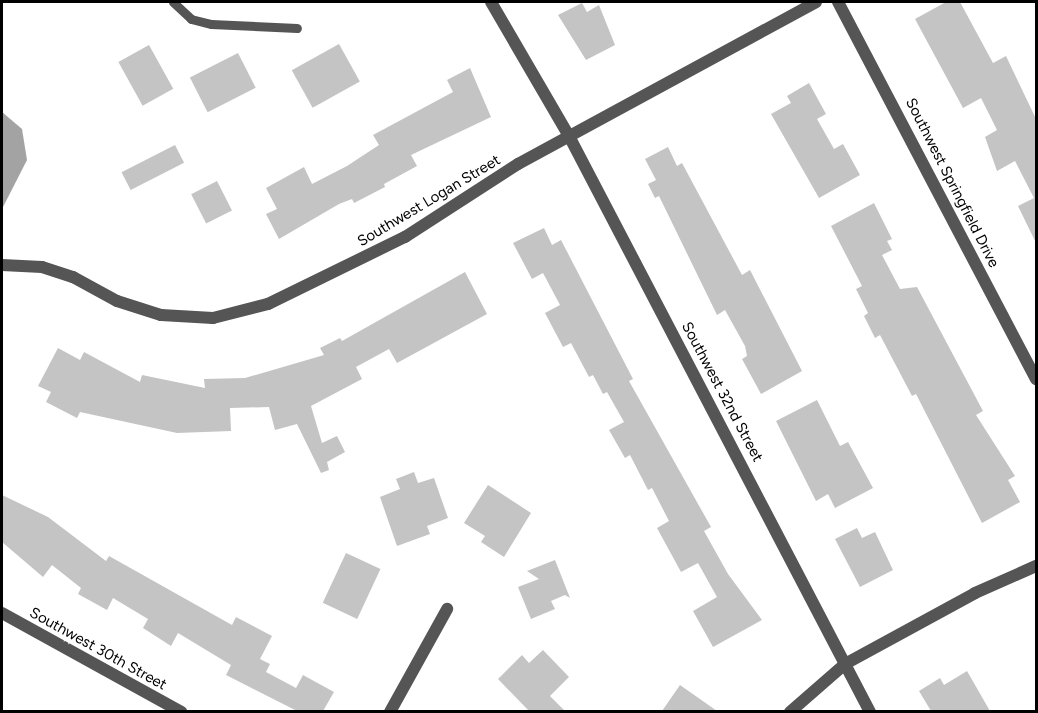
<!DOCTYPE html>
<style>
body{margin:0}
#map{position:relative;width:1038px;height:713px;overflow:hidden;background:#fff;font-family:Figtree,sans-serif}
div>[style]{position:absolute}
.water>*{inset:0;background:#a3a3a3}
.building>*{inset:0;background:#c4c4c4;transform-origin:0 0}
.lane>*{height:9px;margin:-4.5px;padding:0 4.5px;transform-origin:4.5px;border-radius:4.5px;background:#555}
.street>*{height:12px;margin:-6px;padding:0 6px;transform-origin:6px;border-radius:6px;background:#555}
span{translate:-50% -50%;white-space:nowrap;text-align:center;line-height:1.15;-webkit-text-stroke:5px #fff;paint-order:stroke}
.street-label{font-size:15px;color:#000}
.frame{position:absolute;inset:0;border:3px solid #000;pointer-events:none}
</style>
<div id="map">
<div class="water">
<div style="clip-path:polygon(2px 112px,22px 129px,27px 160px,2px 209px)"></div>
</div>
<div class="building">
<div style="clip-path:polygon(946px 2px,960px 2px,993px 63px,1006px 56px,1036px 119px,1036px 243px,1018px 206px,1034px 198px,1015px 161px,997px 171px,985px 137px,997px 130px,981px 98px,963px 108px,915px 19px)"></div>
<div style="clip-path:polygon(582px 3px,587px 12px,599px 5px,615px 45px,586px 60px,558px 15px)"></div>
<div style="left:339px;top:44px;width:43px;height:54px;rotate:61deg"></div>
<div style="left:149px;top:45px;width:50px;height:35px;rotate:61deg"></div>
<div style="left:238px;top:53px;width:39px;height:54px;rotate:63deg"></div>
<div style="clip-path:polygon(470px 68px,491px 117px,411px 155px,417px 166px,384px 184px,385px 187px,354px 203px,352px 199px,339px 204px,279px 239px,266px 214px,277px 209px,266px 188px,304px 167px,312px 184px,347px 166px,379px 145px,373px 135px,453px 92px,447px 80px)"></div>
<div style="clip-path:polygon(809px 83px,826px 114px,817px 119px,834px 149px,843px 144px,860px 175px,819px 198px,771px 114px,791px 103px,787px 96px)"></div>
<div style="left:175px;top:145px;width:20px;height:60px;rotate:63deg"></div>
<div style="clip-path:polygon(668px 147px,677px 166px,682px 163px,742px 275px,750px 270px,802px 371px,761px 394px,742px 359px,747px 356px,745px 346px,725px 310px,717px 315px,659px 196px,655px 198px,648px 184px,656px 180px,645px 159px)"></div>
<div style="left:217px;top:181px;width:33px;height:29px;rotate:63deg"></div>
<div style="clip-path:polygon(874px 203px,892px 239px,887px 241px,892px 250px,882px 255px,900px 289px,917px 287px,983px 411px,976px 415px,1015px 476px,1008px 480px,1020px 502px,982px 523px,916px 394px,912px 396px,880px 335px,875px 338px,864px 316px,868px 313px,856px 289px,862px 286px,831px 226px)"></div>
<div style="clip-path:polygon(544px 228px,552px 245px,561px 240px,633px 379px,629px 381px,711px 527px,704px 531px,728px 574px,762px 620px,713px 647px,693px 611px,717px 597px,698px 563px,681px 572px,657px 528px,669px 521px,652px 488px,648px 490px,630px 455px,625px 458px,609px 430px,624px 422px,607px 392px,603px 394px,593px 375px,589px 377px,571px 343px,563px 347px,545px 313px,560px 305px,543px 273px,532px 279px,513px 243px)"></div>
<div style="clip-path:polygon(465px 272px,487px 314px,397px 363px,389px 349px,356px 367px,362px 379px,311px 406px,322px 443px,337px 436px,345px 452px,327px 462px,329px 470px,321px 473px,297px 424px,275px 430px,269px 407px,230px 408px,231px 431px,177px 433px,80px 412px,77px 418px,46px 402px,51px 392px,38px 386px,58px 348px,80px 360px,84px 352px,140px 382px,142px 375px,205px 388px,204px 379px,245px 378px,324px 355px,320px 348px,340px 338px,342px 341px)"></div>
<div style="clip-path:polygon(817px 400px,840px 446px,848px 442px,873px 488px,835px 508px,828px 494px,816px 501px,776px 421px)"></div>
<div style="clip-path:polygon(414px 472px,418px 483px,434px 478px,448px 518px,427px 526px,430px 534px,397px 546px,380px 497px,400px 489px,396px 479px)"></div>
<div style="clip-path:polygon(488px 485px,531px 513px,504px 557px,481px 542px,485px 536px,464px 523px)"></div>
<div style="clip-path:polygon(2px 495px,48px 517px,106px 561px,109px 556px,232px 625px,236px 617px,272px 636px,260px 659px,270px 664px,266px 672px,296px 688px,303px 675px,334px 692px,323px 711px,297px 711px,226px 675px,231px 665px,178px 633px,171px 646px,143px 628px,148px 619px,113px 598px,107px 610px,78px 594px,81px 588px,52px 565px,43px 577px,2px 542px)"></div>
<div style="clip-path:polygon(857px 528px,862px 538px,875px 532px,893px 570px,860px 587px,835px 539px)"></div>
<div style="left:346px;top:553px;width:38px;height:55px;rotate:25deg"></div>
<div style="clip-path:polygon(555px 560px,570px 598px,565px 595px,551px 601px,555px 609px,531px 619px,518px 587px,539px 579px,527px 571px)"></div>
<div style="clip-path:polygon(543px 650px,569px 677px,550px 696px,565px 711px,529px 711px,498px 679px,522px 655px,529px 663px)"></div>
<div style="clip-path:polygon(967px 671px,990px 711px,931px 711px,919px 691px,940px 678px,944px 685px)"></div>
<div style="clip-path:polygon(680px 685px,717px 711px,662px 711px)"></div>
</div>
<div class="lane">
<div style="left:173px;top:2px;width:25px;rotate:43deg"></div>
<div style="left:191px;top:19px;width:21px;rotate:14deg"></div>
<div style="left:211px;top:24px;width:86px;rotate:2.7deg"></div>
</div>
<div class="street">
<div style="left:491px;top:2px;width:155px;rotate:59.8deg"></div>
<div style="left:569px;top:136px;width:650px;rotate:62.41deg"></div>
<div style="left:838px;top:2px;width:426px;rotate:62.3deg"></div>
<div style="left:2px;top:265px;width:40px;rotate:2.9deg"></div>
<div style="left:42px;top:267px;width:33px;rotate:18deg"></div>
<div style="left:73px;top:277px;width:50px;rotate:28.6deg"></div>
<div style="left:117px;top:301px;width:46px;rotate:17.7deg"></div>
<div style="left:161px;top:315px;width:52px;rotate:3.3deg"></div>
<div style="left:213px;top:318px;width:57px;rotate:-14.3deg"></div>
<div style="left:268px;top:304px;width:153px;rotate:-26.1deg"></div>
<div style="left:405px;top:237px;width:135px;rotate:-32.9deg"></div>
<div style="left:518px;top:164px;width:339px;rotate:-28.5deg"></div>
<div style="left:2px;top:613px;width:205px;rotate:28.9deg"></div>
<div style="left:390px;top:712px;width:118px;rotate:-61deg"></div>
<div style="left:790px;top:712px;width:73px;rotate:-41.1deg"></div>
<div style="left:845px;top:664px;width:148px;rotate:-28.6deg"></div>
<div style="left:975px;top:593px;width:67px;rotate:-23.9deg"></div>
</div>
<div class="street-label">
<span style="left:952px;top:183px;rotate:63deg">Southwest Springfield Drive</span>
<span style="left:429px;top:201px;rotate:-31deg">Southwest Logan Street</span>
<span style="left:722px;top:392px;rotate:62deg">Southwest 32nd Street</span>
<span style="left:98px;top:649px;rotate:29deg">Southwest 30th Street</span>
</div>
<div class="frame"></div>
</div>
